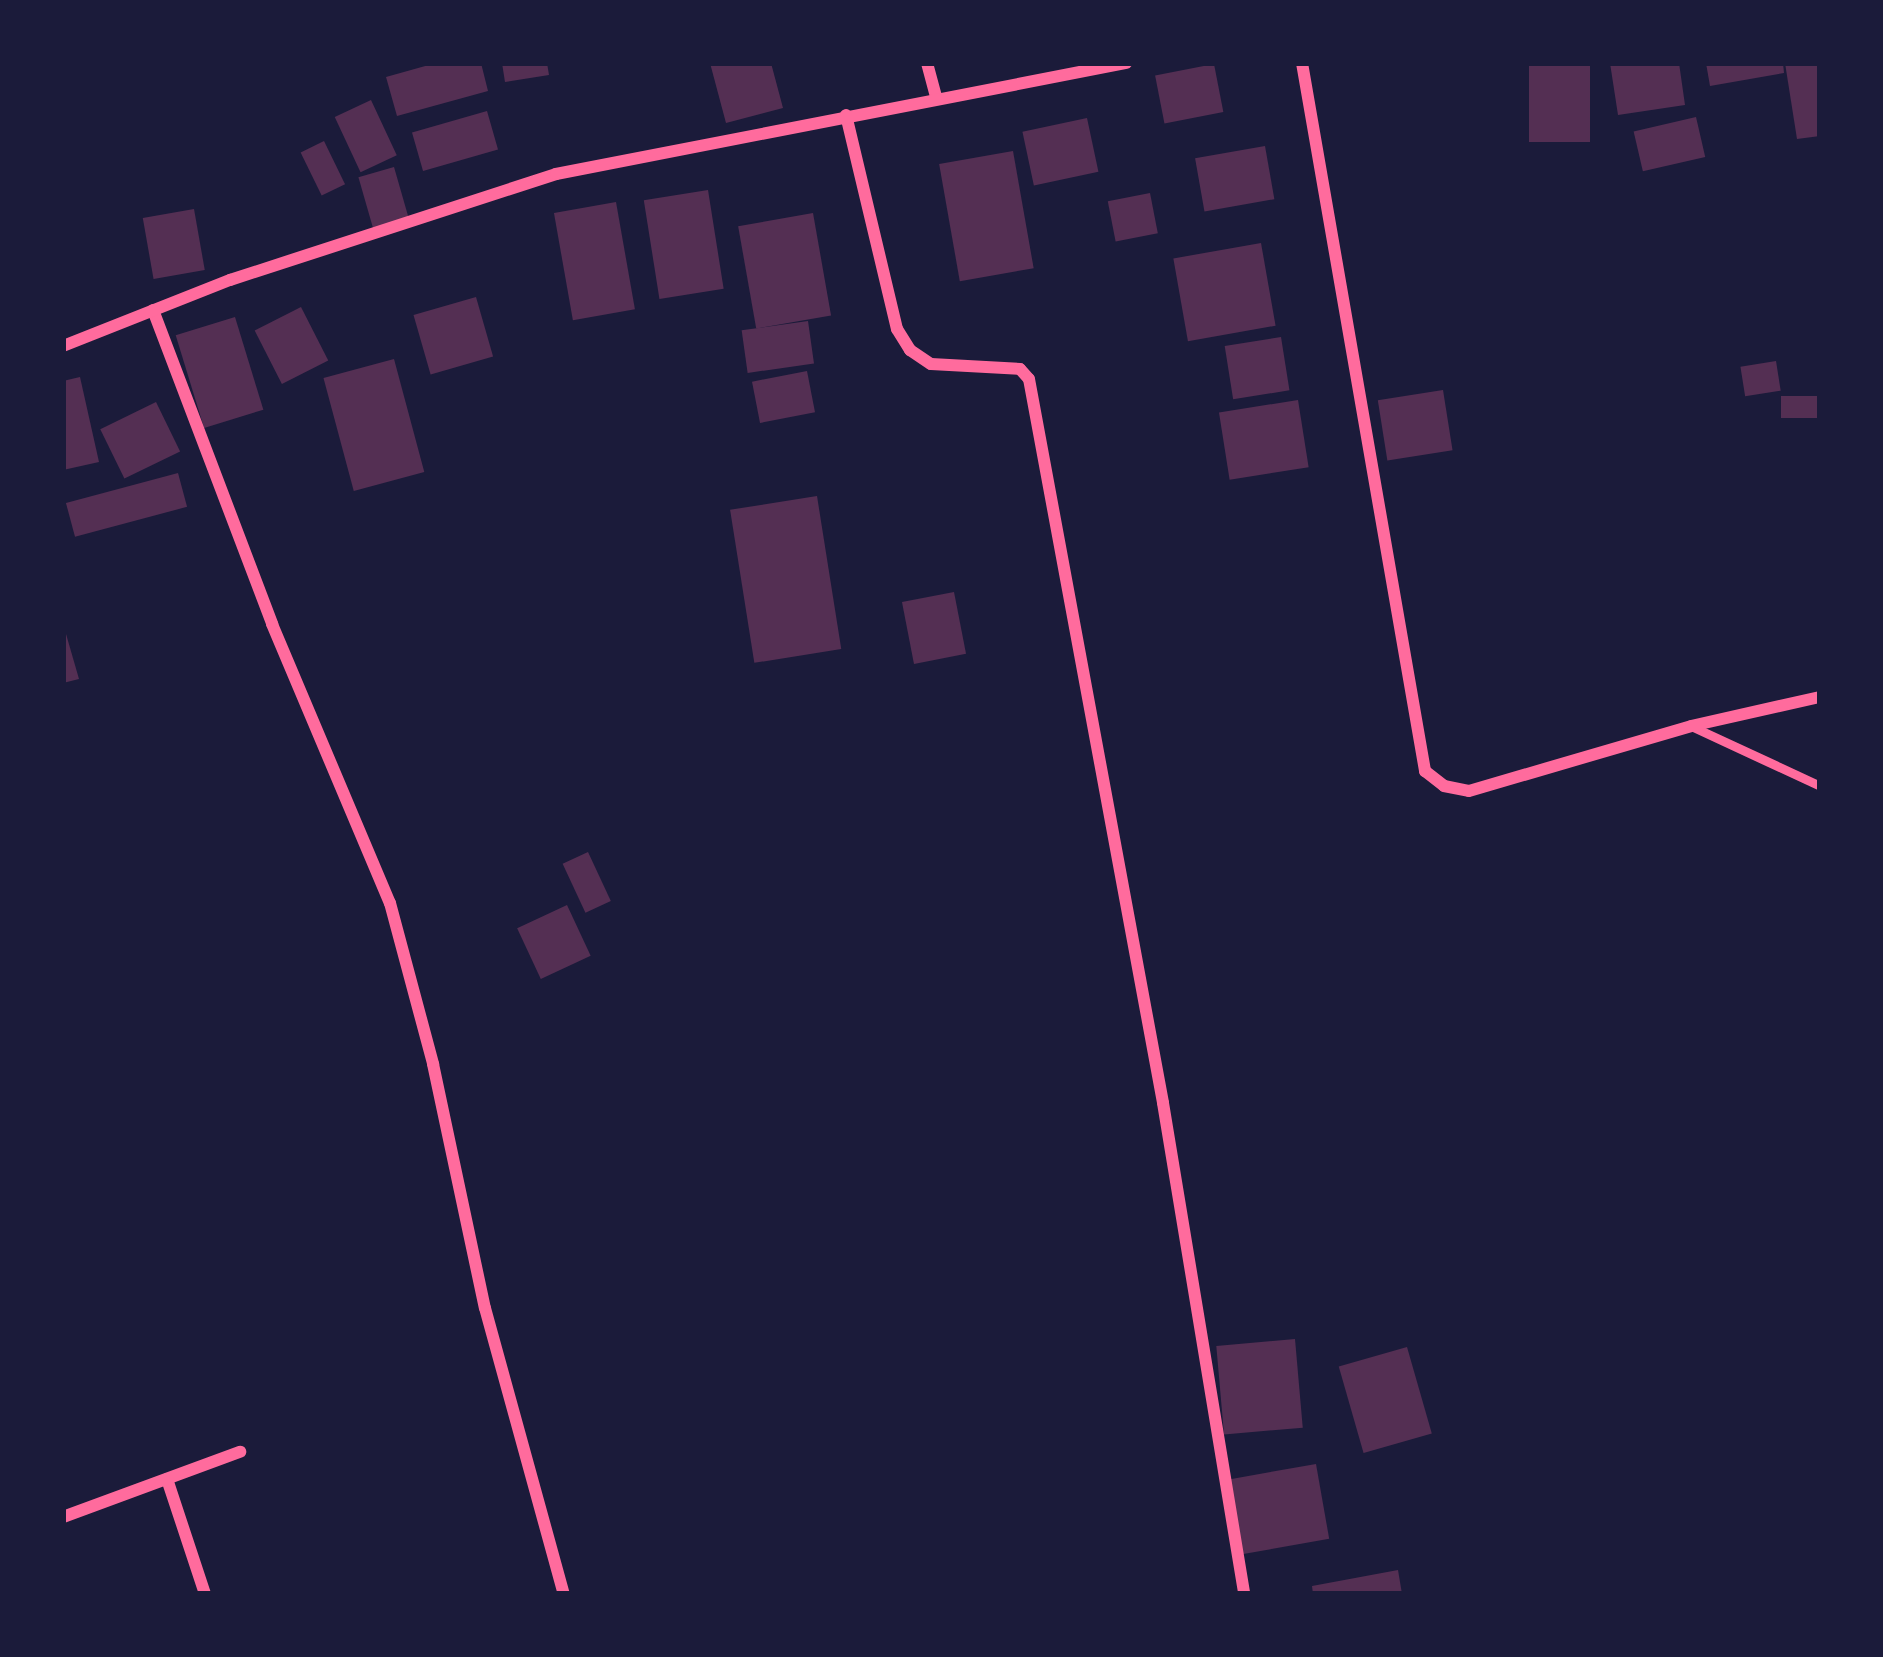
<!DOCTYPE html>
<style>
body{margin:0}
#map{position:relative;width:1883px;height:1657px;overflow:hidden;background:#1b1b3a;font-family:"IBM Plex Sans",sans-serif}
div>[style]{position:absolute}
.building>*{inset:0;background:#542f53;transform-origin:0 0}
.service>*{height:9px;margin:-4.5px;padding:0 4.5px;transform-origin:4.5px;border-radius:4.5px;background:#ff6b9d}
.minor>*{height:12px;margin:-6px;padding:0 6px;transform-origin:6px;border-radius:6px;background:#ff6b9d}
span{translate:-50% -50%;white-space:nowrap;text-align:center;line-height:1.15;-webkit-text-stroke:10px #1b1b3a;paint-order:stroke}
.frame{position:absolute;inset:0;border:66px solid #1b1b3a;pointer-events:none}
</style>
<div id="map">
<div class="building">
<div style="clip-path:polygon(436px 63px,481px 63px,488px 91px,397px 116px,386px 77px)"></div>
<div style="clip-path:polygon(502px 63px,547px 63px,549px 75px,505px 82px)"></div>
<div style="clip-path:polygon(710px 63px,771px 63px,783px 108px,726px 123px)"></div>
<div style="left:1529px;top:63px;width:61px;height:79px"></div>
<div style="clip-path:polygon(1610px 63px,1679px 63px,1685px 105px,1618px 115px)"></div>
<div style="clip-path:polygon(1706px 63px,1783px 63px,1784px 73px,1710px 86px)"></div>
<div style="clip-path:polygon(1785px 63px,1820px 63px,1820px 136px,1797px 139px)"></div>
<div style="left:1214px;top:64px;width:49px;height:60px;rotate:79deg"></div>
<div style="left:371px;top:100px;width:61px;height:40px;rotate:65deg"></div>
<div style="left:487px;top:111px;width:40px;height:78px;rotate:74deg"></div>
<div style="left:1696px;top:117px;width:41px;height:64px;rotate:77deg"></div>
<div style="left:1087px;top:118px;width:55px;height:66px;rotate:78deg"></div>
<div style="left:324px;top:141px;width:48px;height:26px;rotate:64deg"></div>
<div style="left:1265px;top:146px;width:54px;height:71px;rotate:80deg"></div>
<div style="left:1013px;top:151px;width:119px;height:75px;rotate:80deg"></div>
<div style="left:394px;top:167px;width:55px;height:37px;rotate:74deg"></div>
<div style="left:708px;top:190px;width:100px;height:65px;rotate:81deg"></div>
<div style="left:1150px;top:193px;width:41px;height:43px;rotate:79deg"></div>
<div style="left:616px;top:202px;width:109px;height:63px;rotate:80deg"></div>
<div style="left:194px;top:209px;width:62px;height:52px;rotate:80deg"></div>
<div style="left:813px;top:213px;width:104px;height:76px;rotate:80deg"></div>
<div style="left:1261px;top:243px;width:84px;height:89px;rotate:80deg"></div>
<div style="left:476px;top:297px;width:62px;height:65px;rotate:74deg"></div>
<div style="left:301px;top:307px;width:60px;height:52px;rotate:63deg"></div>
<div style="left:235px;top:317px;width:97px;height:62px;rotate:73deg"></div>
<div style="left:808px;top:321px;width:43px;height:67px;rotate:82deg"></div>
<div style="left:1281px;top:337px;width:54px;height:57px;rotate:81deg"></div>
<div style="left:394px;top:359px;width:117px;height:73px;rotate:75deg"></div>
<div style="left:1776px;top:361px;width:30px;height:36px;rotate:81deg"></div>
<div style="left:807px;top:371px;width:42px;height:56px;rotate:79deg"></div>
<div style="clip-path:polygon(80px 377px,99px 462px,63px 470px,63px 381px)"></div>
<div style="left:1443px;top:390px;width:61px;height:66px;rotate:81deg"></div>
<div style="left:1820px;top:396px;width:22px;height:39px;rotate:90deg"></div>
<div style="left:1298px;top:400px;width:68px;height:80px;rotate:81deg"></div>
<div style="left:156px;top:402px;width:55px;height:62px;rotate:64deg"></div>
<div style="left:178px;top:473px;width:35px;height:116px;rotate:75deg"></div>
<div style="left:817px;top:496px;width:155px;height:88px;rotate:81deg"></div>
<div style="left:954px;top:592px;width:63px;height:53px;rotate:79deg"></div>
<div style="clip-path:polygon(64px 627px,79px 679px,63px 683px,63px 628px)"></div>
<div style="left:588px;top:852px;width:54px;height:28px;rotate:65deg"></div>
<div style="left:567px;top:905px;width:56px;height:55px;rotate:65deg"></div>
<div style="left:1295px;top:1339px;width:89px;height:79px;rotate:85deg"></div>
<div style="left:1407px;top:1347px;width:90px;height:71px;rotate:74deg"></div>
<div style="left:1316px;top:1464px;width:76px;height:90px;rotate:80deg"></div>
<div style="clip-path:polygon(1398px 1570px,1402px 1594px,1313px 1594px,1312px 1586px)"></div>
</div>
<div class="service">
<div style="left:1691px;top:726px;width:142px;rotate:24.9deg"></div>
</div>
<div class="minor">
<div style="left:927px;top:63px;width:34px;rotate:75deg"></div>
<div style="left:1302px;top:63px;width:719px;rotate:80.14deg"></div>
<div style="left:1425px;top:771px;width:24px;rotate:38deg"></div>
<div style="left:1444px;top:786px;width:25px;rotate:11deg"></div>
<div style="left:1469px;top:791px;width:231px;rotate:-16.3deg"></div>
<div style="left:1691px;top:726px;width:132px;rotate:-12.7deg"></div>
<div style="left:846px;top:115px;width:220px;rotate:76.6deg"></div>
<div style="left:897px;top:329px;width:25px;rotate:58deg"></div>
<div style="left:910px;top:350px;width:25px;rotate:34deg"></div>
<div style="left:931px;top:364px;width:89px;rotate:3.2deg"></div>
<div style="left:1020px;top:369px;width:13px;rotate:48deg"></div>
<div style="left:1029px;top:379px;width:736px;rotate:79.51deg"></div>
<div style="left:1163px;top:1103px;width:498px;rotate:80.6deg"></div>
<div style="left:153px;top:310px;width:336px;rotate:69.2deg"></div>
<div style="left:272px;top:624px;width:303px;rotate:67.1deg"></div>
<div style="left:390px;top:903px;width:167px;rotate:75deg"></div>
<div style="left:433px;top:1064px;width:249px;rotate:78deg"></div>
<div style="left:485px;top:1308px;width:297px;rotate:74.6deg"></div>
<div style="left:63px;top:346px;width:180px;rotate:-21.6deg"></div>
<div style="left:230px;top:280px;width:343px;rotate:-18deg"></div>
<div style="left:556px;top:174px;width:581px;rotate:-11.02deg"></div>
<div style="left:167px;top:1479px;width:121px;rotate:71.7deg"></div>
<div style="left:63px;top:1517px;width:189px;rotate:-20.2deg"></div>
</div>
<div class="frame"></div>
</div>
